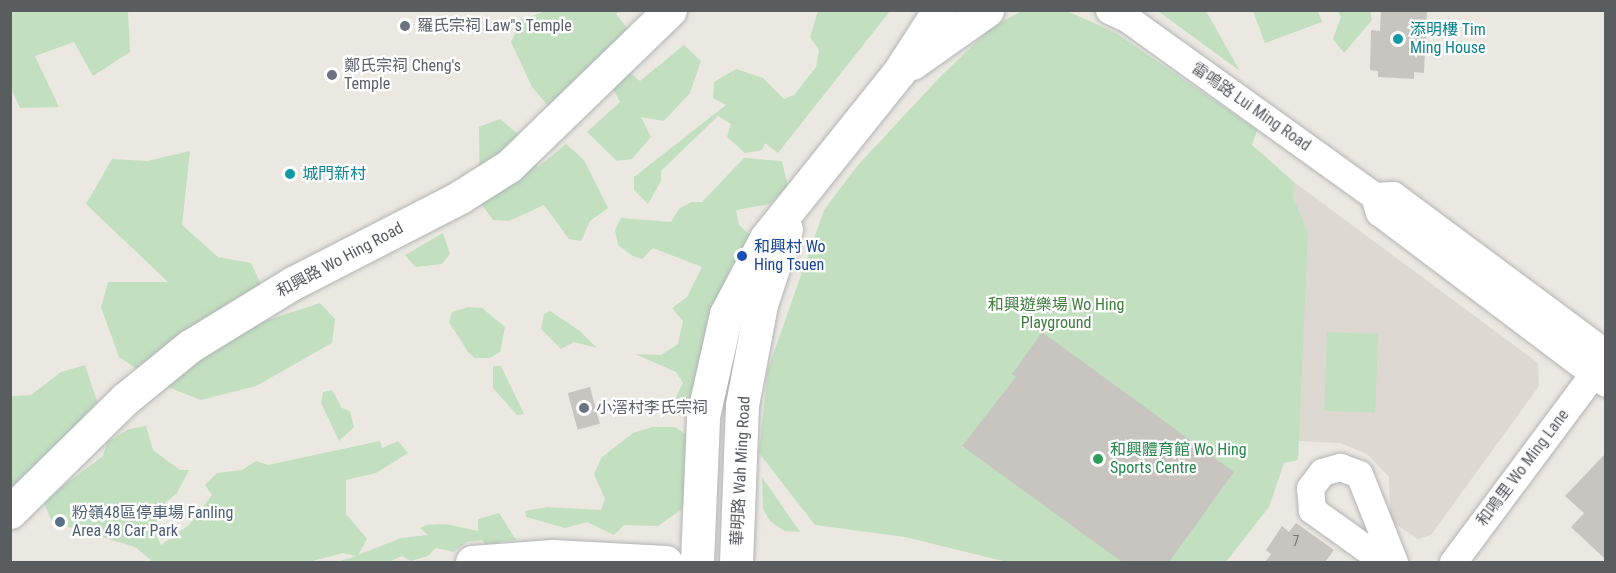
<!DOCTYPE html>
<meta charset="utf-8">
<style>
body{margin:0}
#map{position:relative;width:1616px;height:573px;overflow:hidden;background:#ebe8e1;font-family:"Roboto Condensed","Noto Sans TC",sans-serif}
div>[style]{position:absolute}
.education>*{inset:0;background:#ddd9d2}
.green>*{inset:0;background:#c2e0bf;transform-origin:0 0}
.building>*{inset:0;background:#c8c5c0;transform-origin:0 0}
.roads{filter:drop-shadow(0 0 2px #b1b4b7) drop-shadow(0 0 2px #b1b4b7)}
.street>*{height:27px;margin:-13.5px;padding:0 13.5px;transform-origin:13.5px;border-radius:13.5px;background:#fff}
.secondary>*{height:33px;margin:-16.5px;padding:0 16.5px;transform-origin:16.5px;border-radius:16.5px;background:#fff}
.dots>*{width:16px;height:16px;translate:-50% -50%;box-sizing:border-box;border:3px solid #fff;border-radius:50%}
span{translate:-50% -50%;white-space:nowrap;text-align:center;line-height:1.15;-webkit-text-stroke:4.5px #fff;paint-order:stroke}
.number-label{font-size:14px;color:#757778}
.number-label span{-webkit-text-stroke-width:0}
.worship-label{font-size:16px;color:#5b616d}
.left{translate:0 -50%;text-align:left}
.culture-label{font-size:16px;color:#0d838f}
.street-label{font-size:16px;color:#595d60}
.transit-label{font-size:16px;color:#164399}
.park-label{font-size:16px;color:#3f7c3c}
.leisure-label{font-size:16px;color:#27864d}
.service-label{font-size:16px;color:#4e5e75}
.frame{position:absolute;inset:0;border:12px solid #595d60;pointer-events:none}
</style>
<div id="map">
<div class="education">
<div style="clip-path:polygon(1294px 182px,1538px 363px,1539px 386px,1431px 535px,1418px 539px,1395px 524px,1390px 518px,1389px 477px,1367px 454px,1340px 443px,1298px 441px,1305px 232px,1291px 193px)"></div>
</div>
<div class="green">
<div style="clip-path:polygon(10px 11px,128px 11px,130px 52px,93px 76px,74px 42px,35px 56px,59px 107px,20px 108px,11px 88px)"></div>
<div style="clip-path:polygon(546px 11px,619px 11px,616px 14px,627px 28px,666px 33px,624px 68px,640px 81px,684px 45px,701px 61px,690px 93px,664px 121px,641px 117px,651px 137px,632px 159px,617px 161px,587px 132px,620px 102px,609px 81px,549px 107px,532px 87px,511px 42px,521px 20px)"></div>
<div style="clip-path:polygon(818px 11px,890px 11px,778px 153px,765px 143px,762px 150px,745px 153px,727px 137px,731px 124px,718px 116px,661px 171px,661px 181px,648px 204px,634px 190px,634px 177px,726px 105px,713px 98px,714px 82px,736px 69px,763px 78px,784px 99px,794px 95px,816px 67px,819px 50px,810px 37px)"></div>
<div style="clip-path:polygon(1022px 11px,1067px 11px,1116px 33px,1257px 130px,1252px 145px,1294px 182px,1293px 197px,1308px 233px,1298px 460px,1284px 463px,1269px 507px,1226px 562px,1007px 562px,905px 537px,815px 525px,759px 453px,768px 369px,824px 210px,857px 166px,940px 77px,992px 27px)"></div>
<div style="clip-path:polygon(1158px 11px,1206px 11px,1240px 71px)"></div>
<div style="clip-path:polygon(1253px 11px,1318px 11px,1322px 22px,1265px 43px)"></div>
<div style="clip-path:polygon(1338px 11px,1370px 11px,1372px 20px,1344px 53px,1333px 39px,1341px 17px)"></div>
<div style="clip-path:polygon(500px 119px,538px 151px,537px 168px,566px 144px,584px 160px,608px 208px,590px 221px,581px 241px,569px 239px,544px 205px,509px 221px,493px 220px,480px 202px,479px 127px)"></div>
<div style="clip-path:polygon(190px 151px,182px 225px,218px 257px,251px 263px,265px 293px,265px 321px,320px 303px,335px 319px,332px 343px,256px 386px,201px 400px,158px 383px,119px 357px,101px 307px,108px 282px,168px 282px,86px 204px,112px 159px,147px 161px)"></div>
<div style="clip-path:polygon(744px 158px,782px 161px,788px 186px,770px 204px,736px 210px,739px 225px,752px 237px,731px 267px,708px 347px,735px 354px,726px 403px,696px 409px,696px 391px,686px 406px,675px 399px,683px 383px,676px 372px,635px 354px,661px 355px,678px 344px,683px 321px,672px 308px,687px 297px,702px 267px,653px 248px,642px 259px,633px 256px,618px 245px,615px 230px,621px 218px,671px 222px,679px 209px,691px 202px,702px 202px)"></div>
<div style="clip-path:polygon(443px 233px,450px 254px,442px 264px,415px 267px,405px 255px)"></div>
<div style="clip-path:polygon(468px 307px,482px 308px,505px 327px,500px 352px,490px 358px,475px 358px,468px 352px,449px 322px,452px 312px)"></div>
<div style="clip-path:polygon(550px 311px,580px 331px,597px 348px,574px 342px,561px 349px,541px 329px,544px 314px)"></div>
<div style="left:1327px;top:332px;width:51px;height:79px;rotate:2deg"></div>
<div style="clip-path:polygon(85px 365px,99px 407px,11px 489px,11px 396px,31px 395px,61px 372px)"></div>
<div style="clip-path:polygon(493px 366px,501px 366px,524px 414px,517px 415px,493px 388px)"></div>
<div style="clip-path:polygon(332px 390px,342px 408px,350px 411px,354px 427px,339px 441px,321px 403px,323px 392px)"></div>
<div style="clip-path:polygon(146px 426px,153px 450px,180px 470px,189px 470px,177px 493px,159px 508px,160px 520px,151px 526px,161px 545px,189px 525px,212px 495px,205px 485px,217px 473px,242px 470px,256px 461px,268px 465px,380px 441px,382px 448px,398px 441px,408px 453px,376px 473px,346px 480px,346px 514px,367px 539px,358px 555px,401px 538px,428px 535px,420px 528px,426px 525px,446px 524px,478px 531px,478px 519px,499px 513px,516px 540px,501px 541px,490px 550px,482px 540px,467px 542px,454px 552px,436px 548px,428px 556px,411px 561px,402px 556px,389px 562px,337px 562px,356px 556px,343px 553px,309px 562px,153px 562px,135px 547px,52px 522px,43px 501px,46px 483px,60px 488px,103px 456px,107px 442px,129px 429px)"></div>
<div style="clip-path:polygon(652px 427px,675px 427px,690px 437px,685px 507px,658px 526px,624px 525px,614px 535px,587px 522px,565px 528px,526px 517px,525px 511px,547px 507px,601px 510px,605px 499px,594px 474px,602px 457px,633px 433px)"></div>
<div style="clip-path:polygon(762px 477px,800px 532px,784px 531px,770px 521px,763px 509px)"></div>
</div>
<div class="building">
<div style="clip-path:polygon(1381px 10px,1427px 10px,1424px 73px,1414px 72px,1414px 79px,1378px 77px,1378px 71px,1370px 70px,1371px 30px,1380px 31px)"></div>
<div style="clip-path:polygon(1042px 332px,1234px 472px,1169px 562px,1122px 562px,962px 446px,1016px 377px,1012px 374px)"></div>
<div style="left:590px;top:387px;width:38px;height:23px;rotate:75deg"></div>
<div style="clip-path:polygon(1605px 454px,1605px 559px,1571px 527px,1584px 513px,1565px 496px)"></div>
<div style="clip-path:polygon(1296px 523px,1334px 550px,1325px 562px,1265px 562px,1271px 554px,1266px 550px,1282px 526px,1289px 532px)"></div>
</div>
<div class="roads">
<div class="street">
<div style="left:1109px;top:10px;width:21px;rotate:25deg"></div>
<div style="left:1128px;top:19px;width:303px;rotate:35.7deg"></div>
<div style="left:1374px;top:196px;width:17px;rotate:73deg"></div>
<div style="left:1379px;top:212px;width:284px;rotate:37deg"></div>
<div style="left:1374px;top:196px;width:19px;rotate:-3deg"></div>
<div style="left:1393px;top:195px;width:265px;rotate:36.6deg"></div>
<div style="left:1385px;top:562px;width:90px;rotate:-144.5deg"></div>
<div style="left:1312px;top:510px;width:22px;rotate:-95deg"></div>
<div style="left:1310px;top:488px;width:20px;rotate:-53deg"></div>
<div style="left:1322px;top:472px;width:19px;rotate:-16deg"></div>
<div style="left:1340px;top:467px;width:20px;rotate:20deg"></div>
<div style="left:1359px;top:474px;width:95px;rotate:68.3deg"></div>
<div style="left:1453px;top:562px;width:234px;rotate:-53.3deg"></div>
</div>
<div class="secondary">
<div style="left:912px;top:63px;width:92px;rotate:-35.2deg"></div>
<div style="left:10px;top:512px;width:161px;rotate:-44.5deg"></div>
<div style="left:125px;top:399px;width:84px;rotate:-39.2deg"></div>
<div style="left:190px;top:346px;width:121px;rotate:-31.5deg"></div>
<div style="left:293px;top:283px;width:188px;rotate:-27.2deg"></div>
<div style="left:460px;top:197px;width:58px;rotate:-32.3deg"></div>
<div style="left:509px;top:166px;width:224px;rotate:-44.1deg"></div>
<div style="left:472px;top:562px;width:80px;rotate:-4.3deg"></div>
<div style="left:552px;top:556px;width:114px;rotate:3deg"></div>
<div style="left:697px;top:562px;width:146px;rotate:-87.6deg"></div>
<div style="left:703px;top:416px;width:105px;rotate:-77.3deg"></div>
<div style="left:726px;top:314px;width:86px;rotate:-62.2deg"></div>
<div style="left:766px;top:238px;width:213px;rotate:-51.3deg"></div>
<div style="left:899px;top:72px;width:74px;rotate:-57.2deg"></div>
<div style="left:736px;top:562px;width:157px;rotate:-87.8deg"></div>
<div style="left:742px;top:405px;width:103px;rotate:-79.3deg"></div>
<div style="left:761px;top:304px;width:79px;rotate:-71.6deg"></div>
</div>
</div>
<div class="dots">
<div style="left:405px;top:26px;background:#6b7280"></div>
<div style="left:1398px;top:39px;background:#0f9aa8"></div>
<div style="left:332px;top:75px;background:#6b7280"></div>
<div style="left:290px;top:174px;background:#0f9aa8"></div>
<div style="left:742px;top:256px;background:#1a4fb4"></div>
<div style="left:584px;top:408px;background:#6b7280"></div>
<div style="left:1098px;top:459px;background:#2e9e5b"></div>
<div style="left:60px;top:522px;background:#5c6f8a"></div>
</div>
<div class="number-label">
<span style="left:1296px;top:541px">7</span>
</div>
<div class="worship-label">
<span class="left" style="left:417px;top:26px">羅氏宗祠 Law"s Temple</span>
<span class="left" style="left:344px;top:75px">鄭氏宗祠 Cheng's<br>Temple</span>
<span class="left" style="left:596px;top:408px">小滘村李氏宗祠</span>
</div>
<div class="culture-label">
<span class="left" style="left:1410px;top:39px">添明樓 Tim<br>Ming House</span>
<span class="left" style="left:302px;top:174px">城門新村</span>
</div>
<div class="street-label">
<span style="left:1251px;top:107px;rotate:35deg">雷鳴路 Lui Ming Road</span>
<span style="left:340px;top:260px;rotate:-28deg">和興路 Wo Hing Road</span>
<span style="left:1523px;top:468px;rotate:-53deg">和鳴里 Wo Ming Lane</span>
<span style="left:741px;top:471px;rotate:-87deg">華明路 Wah Ming Road</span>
</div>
<div class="transit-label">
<span class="left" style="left:754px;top:256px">和興村 Wo<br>Hing Tsuen</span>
</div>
<div class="park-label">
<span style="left:1056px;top:314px">和興遊樂場 Wo Hing<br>Playground</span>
</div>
<div class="leisure-label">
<span class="left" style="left:1110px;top:459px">和興體育館 Wo Hing<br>Sports Centre</span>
</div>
<div class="service-label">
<span class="left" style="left:72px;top:522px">粉嶺48區停車場 Fanling<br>Area 48 Car Park</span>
</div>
<div class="frame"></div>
</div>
